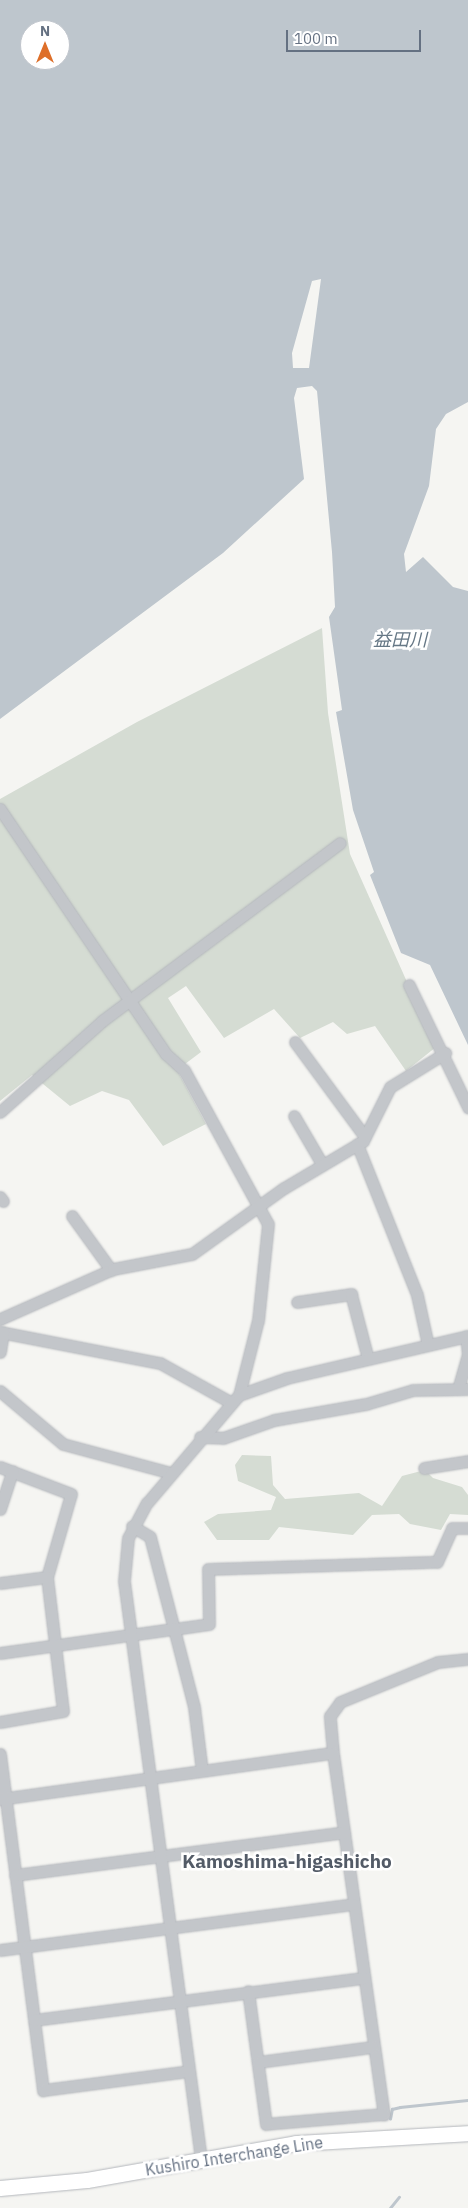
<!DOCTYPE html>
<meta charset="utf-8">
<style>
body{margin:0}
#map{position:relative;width:468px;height:2208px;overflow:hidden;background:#f5f5f2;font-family:"IBM Plex Sans","Noto Sans JP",sans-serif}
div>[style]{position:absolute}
.green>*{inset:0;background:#d5dcd3}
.water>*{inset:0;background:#bec6cd}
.stream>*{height:2.5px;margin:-1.25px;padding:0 1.25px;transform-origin:1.25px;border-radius:1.25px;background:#bec6cd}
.roads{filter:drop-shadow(0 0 1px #b4b7bc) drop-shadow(0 0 1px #b4b7bc)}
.minor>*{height:11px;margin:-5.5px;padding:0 5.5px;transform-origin:5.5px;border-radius:5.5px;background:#c3c6ca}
.major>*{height:15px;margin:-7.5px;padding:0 7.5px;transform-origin:7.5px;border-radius:7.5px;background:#fff}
span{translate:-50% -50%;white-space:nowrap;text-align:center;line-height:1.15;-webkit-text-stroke:5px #fff;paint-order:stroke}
.street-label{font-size:16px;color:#657182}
.water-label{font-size:18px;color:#667886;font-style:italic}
.quarter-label{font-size:19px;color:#535b67;font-weight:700}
.north{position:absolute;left:20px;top:20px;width:50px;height:50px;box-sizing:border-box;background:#fff;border:1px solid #c1c6cd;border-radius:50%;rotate:0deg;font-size:14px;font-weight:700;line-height:20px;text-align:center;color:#657182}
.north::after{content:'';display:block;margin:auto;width:18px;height:22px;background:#de6f29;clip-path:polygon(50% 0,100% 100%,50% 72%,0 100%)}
.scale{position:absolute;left:286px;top:30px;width:135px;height:22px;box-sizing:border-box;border:2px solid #657182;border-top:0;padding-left:6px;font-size:15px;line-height:18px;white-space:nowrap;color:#657182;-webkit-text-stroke:4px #fff;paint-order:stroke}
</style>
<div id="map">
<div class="green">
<div style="clip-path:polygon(322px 628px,328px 713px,350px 854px,436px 1047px,406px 1071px,375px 1026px,347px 1034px,333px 1022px,300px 1038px,274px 1009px,224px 1038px,186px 986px,168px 998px,201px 1052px,177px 1070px,206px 1124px,163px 1146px,129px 1100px,102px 1091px,70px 1106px,32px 1075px,0 1101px,0 799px,137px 722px)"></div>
<div style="clip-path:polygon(242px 1455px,271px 1456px,273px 1485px,285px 1499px,359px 1493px,382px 1506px,402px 1476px,425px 1470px,433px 1478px,462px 1487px,468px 1495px,468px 1515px,450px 1514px,441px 1530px,410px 1524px,399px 1514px,372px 1515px,353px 1535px,279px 1527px,269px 1540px,217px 1540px,204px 1522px,218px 1514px,271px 1510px,276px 1497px,238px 1481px,235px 1465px)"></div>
</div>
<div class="water">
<div style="clip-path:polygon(evenodd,0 0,468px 0,468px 402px,446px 414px,436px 429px,429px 486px,404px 554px,406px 572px,423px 557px,453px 587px,468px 591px,468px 1045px,430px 965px,401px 953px,370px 875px,374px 872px,353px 810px,336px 712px,342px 710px,329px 617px,335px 607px,332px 552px,317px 391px,312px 386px,297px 388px,294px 398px,304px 479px,223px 553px,0 719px,0 0,30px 30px,60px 30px,60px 60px,30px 60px,30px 30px,0 0,321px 279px,309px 368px,293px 368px,292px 353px,312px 281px,321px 279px)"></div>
</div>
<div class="stream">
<div style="left:390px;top:2119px;width:10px;rotate:-79deg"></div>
<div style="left:392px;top:2109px;width:8px;rotate:-14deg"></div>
<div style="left:400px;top:2107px;width:68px;rotate:-5.9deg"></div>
<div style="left:390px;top:2208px;width:14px;rotate:-51deg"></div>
</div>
<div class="roads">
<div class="minor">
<div style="left:0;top:809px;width:296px;rotate:55.9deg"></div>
<div style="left:166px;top:1054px;width:24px;rotate:42deg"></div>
<div style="left:184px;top:1070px;width:175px;rotate:61.4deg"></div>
<div style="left:268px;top:1224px;width:97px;rotate:95.9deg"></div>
<div style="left:258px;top:1320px;width:77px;rotate:104.2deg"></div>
<div style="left:409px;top:985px;width:136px;rotate:64.2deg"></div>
<div style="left:295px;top:1042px;width:118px;rotate:53.6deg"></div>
<div style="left:0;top:1112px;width:137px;rotate:-41.7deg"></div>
<div style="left:102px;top:1021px;width:297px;rotate:-36.8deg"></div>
<div style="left:294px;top:1116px;width:56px;rotate:59.7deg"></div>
<div style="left:357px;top:1144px;width:162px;rotate:68.3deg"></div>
<div style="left:417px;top:1295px;width:51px;rotate:77.6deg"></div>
<div style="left:0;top:1197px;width:5px;rotate:53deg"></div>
<div style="left:72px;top:1216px;width:67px;rotate:54.2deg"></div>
<div style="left:297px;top:1302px;width:55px;rotate:-8.4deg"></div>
<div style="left:351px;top:1294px;width:67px;rotate:75.3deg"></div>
<div style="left:0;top:1319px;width:124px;rotate:-23.9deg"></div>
<div style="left:113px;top:1269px;width:80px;rotate:-10.8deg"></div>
<div style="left:192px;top:1254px;width:113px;rotate:-35.7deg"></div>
<div style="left:284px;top:1188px;width:92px;rotate:-30.7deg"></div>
<div style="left:363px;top:1141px;width:60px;rotate:-63.4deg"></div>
<div style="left:390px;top:1087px;width:65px;rotate:-31.7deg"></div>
<div style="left:0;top:1332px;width:163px;rotate:11deg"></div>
<div style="left:160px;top:1363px;width:80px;rotate:29.1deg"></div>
<div style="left:0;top:1352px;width:20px;rotate:-81deg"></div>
<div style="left:458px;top:1389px;width:35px;rotate:-74deg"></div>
<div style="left:468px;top:1355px;width:19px;rotate:-96deg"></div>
<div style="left:0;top:1391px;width:82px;rotate:40.1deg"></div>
<div style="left:63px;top:1444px;width:112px;rotate:15deg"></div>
<div style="left:200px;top:1437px;width:23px;rotate:2deg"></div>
<div style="left:223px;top:1438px;width:54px;rotate:-19.4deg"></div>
<div style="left:274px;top:1420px;width:93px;rotate:-9.9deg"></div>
<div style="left:366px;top:1404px;width:49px;rotate:-16.6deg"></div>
<div style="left:413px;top:1390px;width:55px;rotate:-1deg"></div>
<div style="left:0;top:1467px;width:76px;rotate:20.8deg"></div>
<div style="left:71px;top:1494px;width:86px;rotate:106.1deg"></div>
<div style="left:47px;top:1577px;width:135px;rotate:83.2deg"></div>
<div style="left:63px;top:1711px;width:64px;rotate:170.1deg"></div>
<div style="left:424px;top:1468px;width:45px;rotate:-9deg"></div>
<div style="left:0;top:1509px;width:40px;rotate:-72deg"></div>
<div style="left:132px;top:1526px;width:21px;rotate:31deg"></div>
<div style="left:150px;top:1537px;width:95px;rotate:75.4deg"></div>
<div style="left:174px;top:1629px;width:35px;rotate:-8deg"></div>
<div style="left:209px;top:1624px;width:55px;rotate:-91deg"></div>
<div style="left:208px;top:1569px;width:229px;rotate:-1.8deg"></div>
<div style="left:437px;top:1562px;width:37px;rotate:-66deg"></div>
<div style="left:452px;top:1528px;width:16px"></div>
<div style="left:0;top:1583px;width:47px;rotate:-7.3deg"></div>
<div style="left:0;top:1653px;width:176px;rotate:-7.9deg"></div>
<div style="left:174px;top:1629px;width:81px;rotate:75.6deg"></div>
<div style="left:194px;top:1707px;width:64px;rotate:82.9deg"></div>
<div style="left:333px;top:1753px;width:37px;rotate:-95deg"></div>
<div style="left:330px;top:1716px;width:17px;rotate:-54deg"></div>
<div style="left:340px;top:1702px;width:106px;rotate:-22.2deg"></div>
<div style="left:438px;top:1662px;width:30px;rotate:-6deg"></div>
<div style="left:0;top:1754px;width:339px;rotate:82.7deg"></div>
<div style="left:43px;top:2090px;width:147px;rotate:-7.4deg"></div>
<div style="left:0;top:1799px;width:336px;rotate:-7.9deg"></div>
<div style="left:333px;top:1753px;width:365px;rotate:82deg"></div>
<div style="left:384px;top:2114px;width:118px;rotate:175.2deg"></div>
<div style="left:266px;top:2124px;width:134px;rotate:-97.7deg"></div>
<div style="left:15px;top:1875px;width:332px;rotate:-7.4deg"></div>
<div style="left:0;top:1950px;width:356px;rotate:-7.4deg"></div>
<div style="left:34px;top:2020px;width:333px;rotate:-7.3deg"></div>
<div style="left:258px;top:2062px;width:115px;rotate:-7.5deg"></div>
<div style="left:201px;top:2159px;width:583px;rotate:-97.59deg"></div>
<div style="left:124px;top:1581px;width:43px;rotate:-84.7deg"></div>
<div style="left:128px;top:1538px;width:40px;rotate:-62deg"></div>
<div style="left:147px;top:1503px;width:142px;rotate:-49.6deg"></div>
<div style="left:239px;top:1395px;width:51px;rotate:-19.5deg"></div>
<div style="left:287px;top:1378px;width:186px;rotate:-13.1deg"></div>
</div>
<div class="major">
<div style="left:0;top:2188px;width:87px;rotate:-5.3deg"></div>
<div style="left:87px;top:2180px;width:212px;rotate:-10deg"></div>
<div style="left:296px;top:2143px;width:172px;rotate:-3.3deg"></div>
</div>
</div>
<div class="street-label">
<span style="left:234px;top:2156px;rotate:-9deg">Kushiro Interchange Line</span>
</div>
<div class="water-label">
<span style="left:400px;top:640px">益田川</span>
</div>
<div class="quarter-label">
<span style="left:287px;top:1862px">Kamoshima-higashicho</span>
</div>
<div class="north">N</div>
<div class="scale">100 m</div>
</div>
